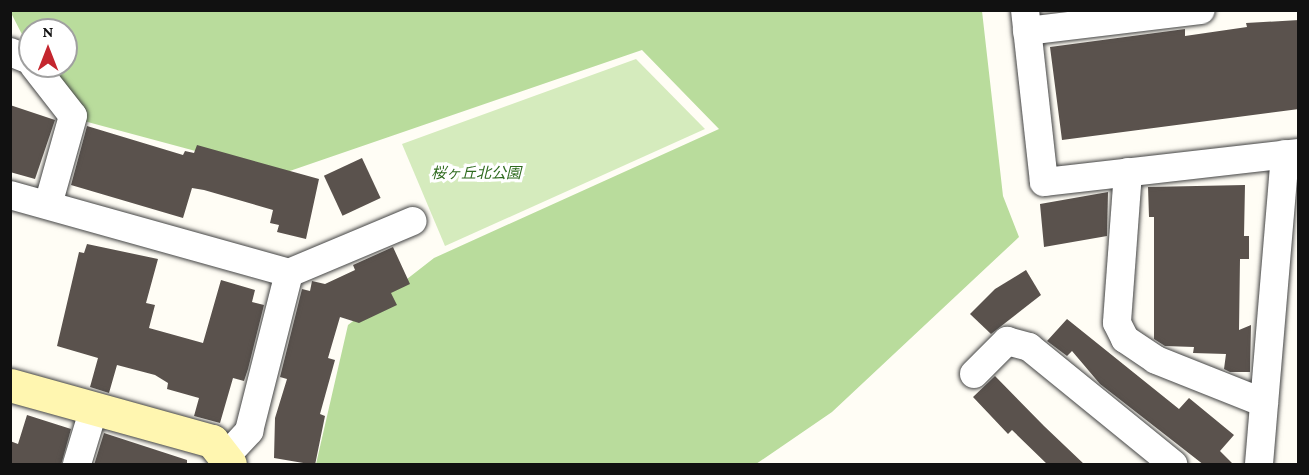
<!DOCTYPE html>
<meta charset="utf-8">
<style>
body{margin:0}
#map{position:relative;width:1309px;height:475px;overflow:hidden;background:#fffdf5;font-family:"Crimson Pro","Noto Sans JP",serif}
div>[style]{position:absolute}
.green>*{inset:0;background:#d5ebbd}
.forest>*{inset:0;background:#b9dc9c}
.building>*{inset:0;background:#5a524d;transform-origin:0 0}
.roads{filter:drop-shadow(0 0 2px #444) drop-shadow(0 0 2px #444)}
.street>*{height:28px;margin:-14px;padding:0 14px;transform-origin:14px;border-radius:14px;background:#fff}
.secondary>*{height:33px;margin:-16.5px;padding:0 16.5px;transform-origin:16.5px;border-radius:16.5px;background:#fff6b0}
span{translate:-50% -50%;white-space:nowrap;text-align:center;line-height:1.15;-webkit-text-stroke:6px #fff;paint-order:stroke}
.park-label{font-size:15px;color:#2f6b1f;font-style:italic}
.frame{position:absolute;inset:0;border:12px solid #111;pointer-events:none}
.north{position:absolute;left:18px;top:18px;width:60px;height:60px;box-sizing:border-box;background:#fff;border:2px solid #a0a0a0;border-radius:50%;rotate:0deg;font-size:16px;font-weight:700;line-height:24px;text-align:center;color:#111}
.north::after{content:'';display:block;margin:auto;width:21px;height:27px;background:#c4262e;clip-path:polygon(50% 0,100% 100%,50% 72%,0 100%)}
</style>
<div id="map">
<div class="green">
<div style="clip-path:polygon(636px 59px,705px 129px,445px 246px,402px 144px)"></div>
</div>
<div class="forest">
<div style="clip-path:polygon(10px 11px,982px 11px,1003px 196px,1019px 237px,832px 412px,756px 464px,316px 464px,348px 325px,434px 258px,719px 129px,642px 50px,281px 174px,69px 117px,40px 66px,66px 66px,66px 30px,30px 30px,30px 50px)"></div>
</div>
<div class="building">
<div style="clip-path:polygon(1299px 20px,1299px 109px,1062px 140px,1050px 47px,1185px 29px,1185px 36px,1247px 27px,1246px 23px)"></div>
<div style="clip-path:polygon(10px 105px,55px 120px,35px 179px,10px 172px)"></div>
<div style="clip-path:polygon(87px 126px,183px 155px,185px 151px,194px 153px,197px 145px,319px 179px,306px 239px,277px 232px,279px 225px,270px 223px,273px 210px,204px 190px,192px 188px,183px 218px,71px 185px)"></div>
<div style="left:362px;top:158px;width:44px;height:42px;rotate:65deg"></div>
<div style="clip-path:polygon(1245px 185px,1244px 236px,1249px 236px,1249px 259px,1240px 259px,1239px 330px,1251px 325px,1250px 372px,1230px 372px,1224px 369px,1226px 354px,1193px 353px,1194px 347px,1165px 346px,1154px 339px,1154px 217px,1149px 217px,1148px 187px)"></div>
<div style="clip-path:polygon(1108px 192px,1107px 236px,1044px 247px,1040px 204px)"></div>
<div style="clip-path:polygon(87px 244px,158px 259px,146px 303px,155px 305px,149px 328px,203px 343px,221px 280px,255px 290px,252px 302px,264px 305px,248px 369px,244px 381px,233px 378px,220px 423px,194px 416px,199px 398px,167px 389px,168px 383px,155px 375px,117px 365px,109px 393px,90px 387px,98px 358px,57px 346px,79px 252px,84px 253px)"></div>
<div style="clip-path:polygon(393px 247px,410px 284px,391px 293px,397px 305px,359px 323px,340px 317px,328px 358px,335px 360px,320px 414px,325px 416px,315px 465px,274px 458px,275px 418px,287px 379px,280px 377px,302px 289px,310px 291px,312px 281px,325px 284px,355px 270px,353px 265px)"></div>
<div style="clip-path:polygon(1026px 270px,1041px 295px,991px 334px,970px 314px,995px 289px)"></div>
<div style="clip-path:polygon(1067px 319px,1179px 409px,1189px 398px,1234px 435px,1220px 451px,1234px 465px,1204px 465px,1100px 384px,1072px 351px,1067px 356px,1047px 341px)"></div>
<div style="clip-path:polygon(995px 376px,1044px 426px,1085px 465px,1048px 465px,1012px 430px,1008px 434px,973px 397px)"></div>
<div style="clip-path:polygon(27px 415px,71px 429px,61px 465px,10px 465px,10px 441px,18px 444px)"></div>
<div style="clip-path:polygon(104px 433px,187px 460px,187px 465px,94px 465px)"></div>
</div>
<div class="roads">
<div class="street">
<div style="left:1025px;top:10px;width:173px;rotate:83.7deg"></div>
<div style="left:1044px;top:182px;width:256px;rotate:-6.5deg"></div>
<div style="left:1027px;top:31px;width:175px;rotate:-6.9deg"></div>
<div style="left:10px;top:52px;width:22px;rotate:22deg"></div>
<div style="left:34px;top:66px;width:63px;rotate:52deg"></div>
<div style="left:73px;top:116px;width:92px;rotate:105.7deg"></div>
<div style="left:1128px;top:172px;width:151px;rotate:94.2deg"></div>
<div style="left:1117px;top:323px;width:18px;rotate:63deg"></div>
<div style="left:1125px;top:339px;width:37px;rotate:34deg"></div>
<div style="left:1156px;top:360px;width:116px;rotate:21.7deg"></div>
<div style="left:10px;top:195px;width:290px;rotate:15.6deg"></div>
<div style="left:289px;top:273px;width:134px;rotate:-22.8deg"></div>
<div style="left:974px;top:374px;width:47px;rotate:-45deg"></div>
<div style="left:1007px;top:341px;width:23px;rotate:15deg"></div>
<div style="left:1029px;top:347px;width:186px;rotate:39.1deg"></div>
<div style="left:227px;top:455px;width:33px;rotate:-47deg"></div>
<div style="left:249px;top:431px;width:163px;rotate:-75.8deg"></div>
<div style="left:77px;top:464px;width:59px;rotate:-73.1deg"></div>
<div style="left:1259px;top:464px;width:311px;rotate:-85.2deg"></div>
</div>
<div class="secondary">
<div style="left:10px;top:385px;width:210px;rotate:15.5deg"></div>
<div style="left:212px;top:441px;width:29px;rotate:52deg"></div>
</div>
</div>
<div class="park-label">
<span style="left:476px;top:174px">桜ヶ丘北公園</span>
</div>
<div class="frame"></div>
<div class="north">N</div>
</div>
